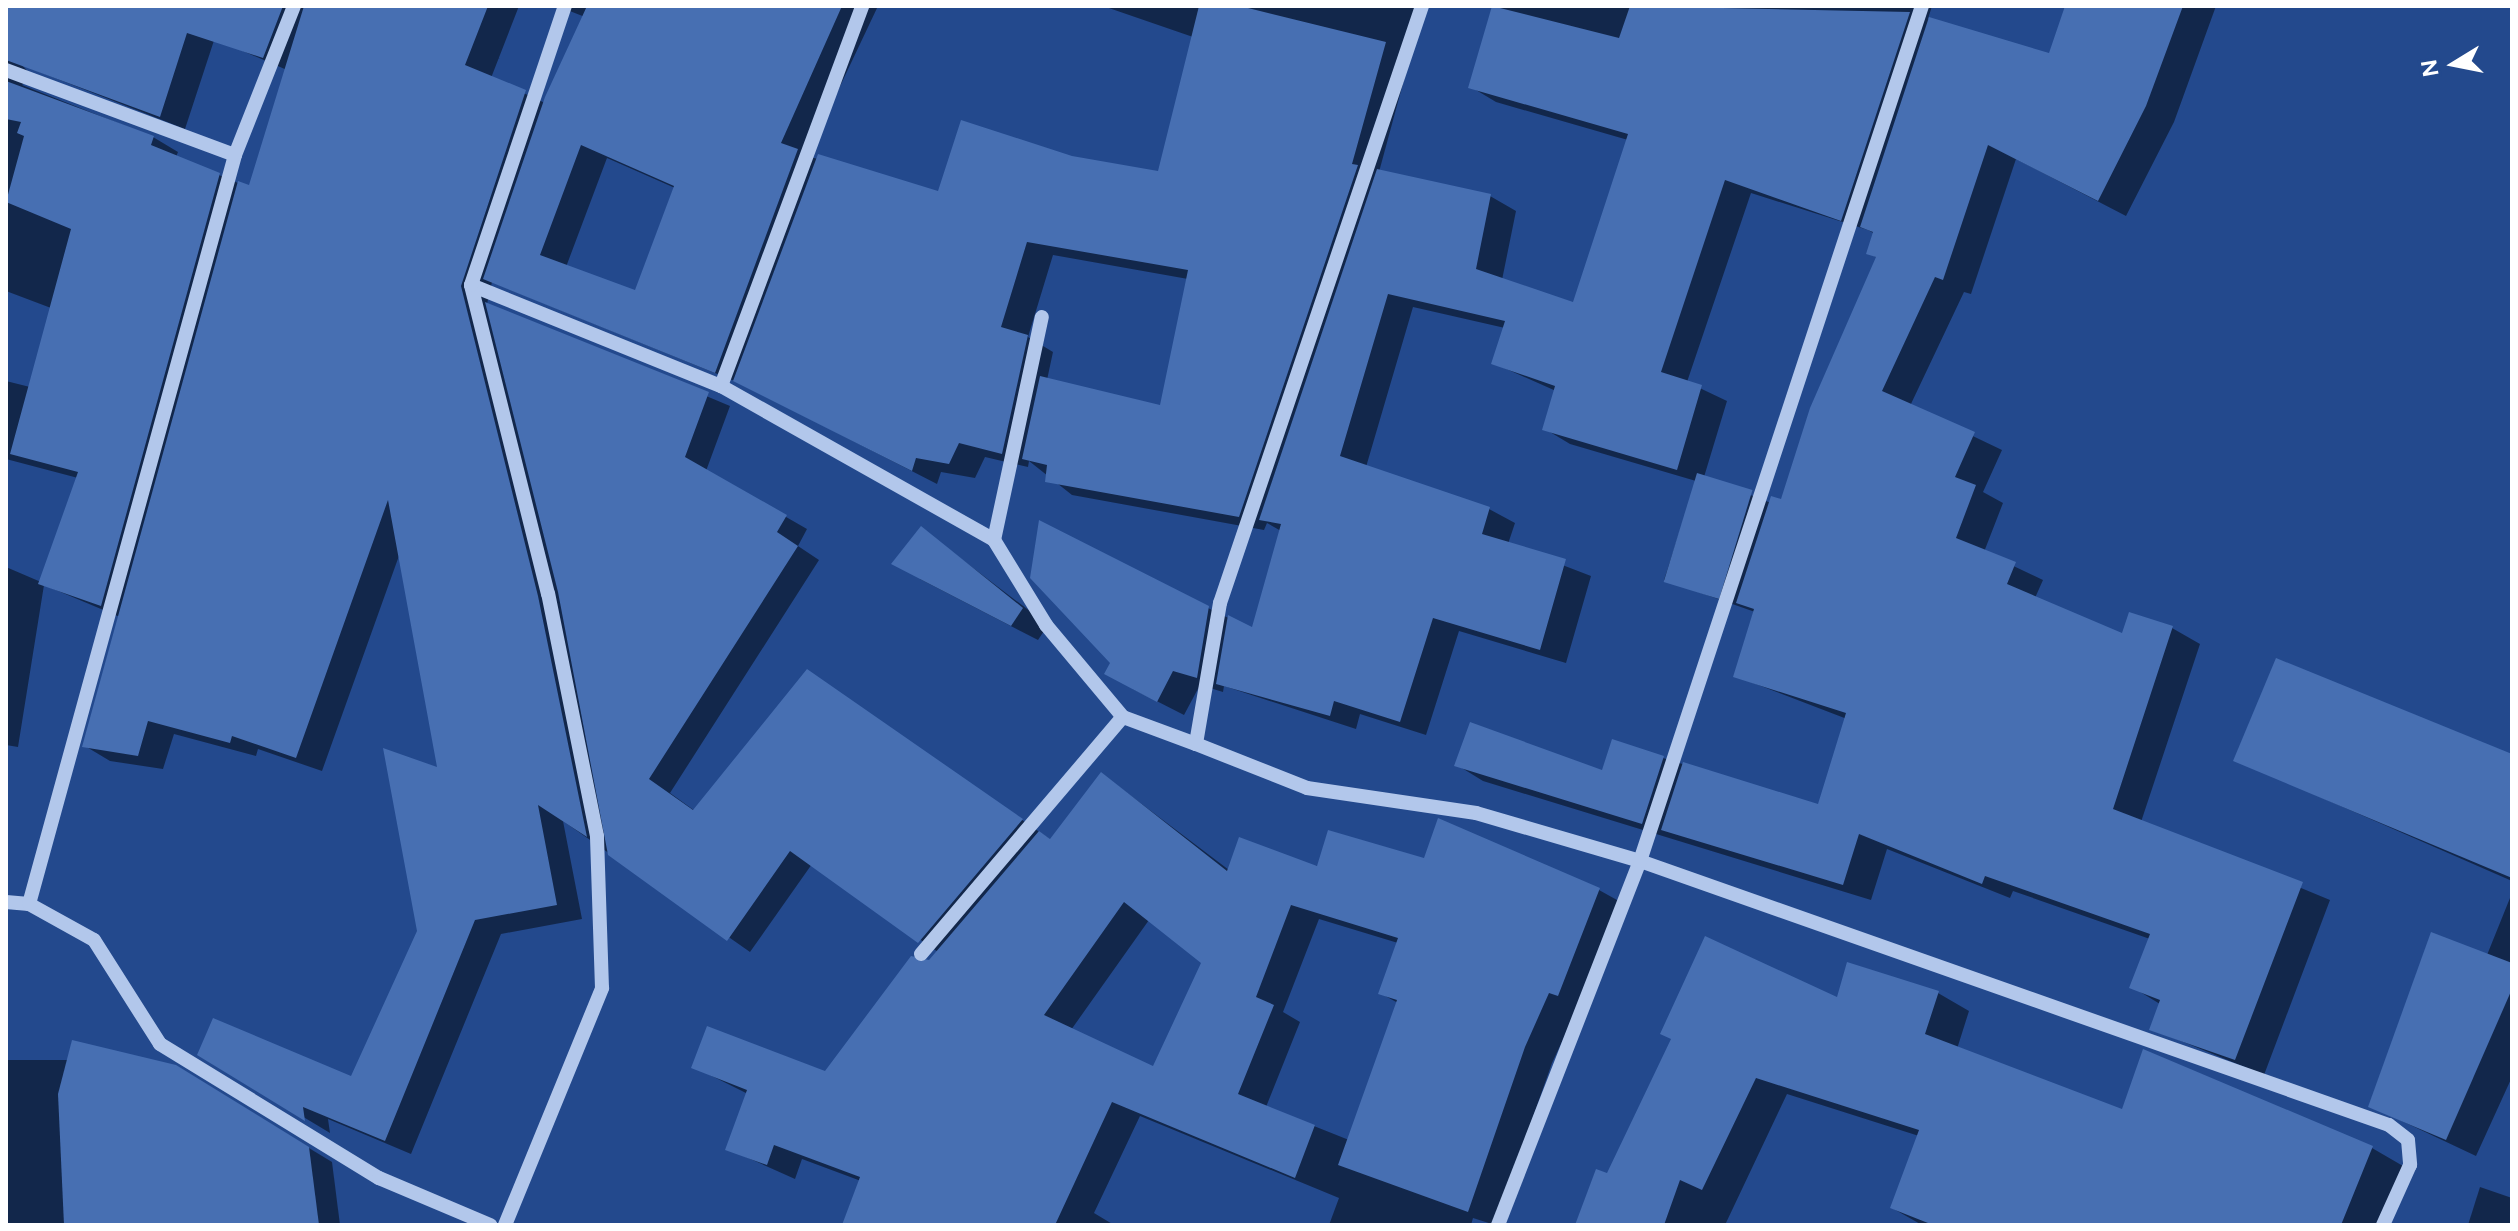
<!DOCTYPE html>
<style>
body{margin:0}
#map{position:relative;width:2518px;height:1231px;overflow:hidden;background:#23498d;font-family:Figtree,sans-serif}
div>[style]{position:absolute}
.shadow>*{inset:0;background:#0007}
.building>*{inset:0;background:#476fb2;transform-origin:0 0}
.minor>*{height:14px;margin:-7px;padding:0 7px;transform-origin:7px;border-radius:7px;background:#b2c7eb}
span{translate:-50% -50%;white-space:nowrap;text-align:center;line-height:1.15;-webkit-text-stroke:6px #23498d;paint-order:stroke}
.frame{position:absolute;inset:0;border:8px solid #fff;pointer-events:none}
.north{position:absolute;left:2414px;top:24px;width:80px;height:80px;-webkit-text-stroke:6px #23498d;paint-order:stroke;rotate:260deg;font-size:22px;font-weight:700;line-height:32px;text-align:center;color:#fff}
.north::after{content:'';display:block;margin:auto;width:28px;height:36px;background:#fff;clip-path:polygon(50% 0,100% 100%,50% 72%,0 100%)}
</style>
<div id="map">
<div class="shadow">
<div style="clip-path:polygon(evenodd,6px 6px,211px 6px,223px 13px,185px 129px,22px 65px,32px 76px,22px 85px,153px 137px,178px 152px,176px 157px,250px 188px,287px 70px,229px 45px,243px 6px,519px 6px,491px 78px,545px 103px,585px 17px,557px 6px,878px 6px,807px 156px,939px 193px,1071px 158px,1159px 174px,1193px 37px,1103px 6px,1424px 6px,1379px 172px,1490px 196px,1516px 211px,1502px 280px,1574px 305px,1628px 140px,1496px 102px,1471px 87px,1494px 6px,1932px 6px,1928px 19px,2050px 55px,2067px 6px,2216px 6px,2174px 122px,2126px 216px,2016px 159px,1971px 294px,1964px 292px,1910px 406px,2002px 450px,1983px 492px,2003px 503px,1984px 552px,2043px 580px,2035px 598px,2123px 636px,2172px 628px,2200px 644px,2141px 822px,2330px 900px,2264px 1075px,2152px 1029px,2160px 1004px,2132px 987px,2150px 939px,2013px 891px,2010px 898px,1887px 849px,1871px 900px,1483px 781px,1457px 765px,1604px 773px,1663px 758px,1819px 806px,1847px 719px,1735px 676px,1755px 612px,1664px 580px,1696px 481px,1570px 444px,1545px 429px,1556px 391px,1493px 363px,1505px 328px,1413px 307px,1366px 467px,1489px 509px,1515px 523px,1508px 544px,1591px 576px,1566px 663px,1459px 631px,1426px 735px,1360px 714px,1356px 729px,1224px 686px,1223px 692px,1200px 685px,1184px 715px,1133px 689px,1208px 608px,1253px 630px,1281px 531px,1267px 523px,1264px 530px,1072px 495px,1029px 461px,1028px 467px,985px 457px,975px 478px,941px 472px,937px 484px,742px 384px,492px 282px,487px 304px,730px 406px,706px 471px,807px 529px,798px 546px,819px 560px,670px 793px,695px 811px,807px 671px,1051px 840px,1102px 774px,1229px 870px,1425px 861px,1599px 890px,1626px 905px,1552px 1063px,1495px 1225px,1473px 1218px,1471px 1225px,1329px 1225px,1339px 1198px,1140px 1116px,1094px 1213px,1114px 1225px,844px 1225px,861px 1181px,802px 1159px,795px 1179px,728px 1149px,748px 1094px,694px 1067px,826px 1073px,938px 952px,812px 864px,750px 952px,563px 821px,582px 919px,501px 934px,411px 1154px,328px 1119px,330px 1133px,199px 1054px,352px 1079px,419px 931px,440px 770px,400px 553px,322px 771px,258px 749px,256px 756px,174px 734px,163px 769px,110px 761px,85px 746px,120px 617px,44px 585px,18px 747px,6px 745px,6px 567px,41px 582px,78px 478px,6px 459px,6px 381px,30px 387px,51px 308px,6px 291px,6px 6px,607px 158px,675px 188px,637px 292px,566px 267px,607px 158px,6px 6px,1751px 193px,1868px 230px,1875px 234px,1868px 253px,1878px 258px,1782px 502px,1771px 503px,1704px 477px,1727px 401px,1687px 382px,1751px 193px,6px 6px,1053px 255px,1188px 279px,1161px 408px,1047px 380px,1053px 352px,1028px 337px,1053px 255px,6px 6px,1319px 919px,1398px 943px,1380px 993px,1398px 1003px,1349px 1140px,1266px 1107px,1300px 1022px,1283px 1012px,1319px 919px,6px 6px,1149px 920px,1203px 962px,1154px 1069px,1071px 1030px,1149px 920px)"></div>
<div style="clip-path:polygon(922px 529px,1048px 625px,1038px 640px,920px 579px)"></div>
<div style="clip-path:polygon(2512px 759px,2512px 881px,2236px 760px)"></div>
<div style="clip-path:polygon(2512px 893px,2512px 1077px,2476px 1156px,2370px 1106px,2487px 955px)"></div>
<div style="clip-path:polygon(1938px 993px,1969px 1011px,1957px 1049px,2123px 1111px,2372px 1148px,2403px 1166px,2387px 1225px,1922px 1225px,1892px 1208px,1919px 1136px,1787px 1094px,1725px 1225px,1581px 1225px,1608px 1175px,1838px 999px)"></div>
<div style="clip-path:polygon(6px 1060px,69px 1060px,200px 1082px,332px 1162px,340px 1225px,6px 1225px)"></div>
<div style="clip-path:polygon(2480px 1187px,2512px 1198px,2512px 1225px,2468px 1225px)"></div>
</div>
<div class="building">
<div style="clip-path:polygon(6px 6px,283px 6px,263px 58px,187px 33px,160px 117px,6px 60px)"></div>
<div style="clip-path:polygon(304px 6px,488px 6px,465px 65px,526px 90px,461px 286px,538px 596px,587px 837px,538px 805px,557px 905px,475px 920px,385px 1141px,303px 1107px,305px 1121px,197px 1055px,213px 1018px,351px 1076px,417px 931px,383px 748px,437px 767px,388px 500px,296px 758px,232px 736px,230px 743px,148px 721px,138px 756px,82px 747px,238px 181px,249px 185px)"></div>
<div style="clip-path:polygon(evenodd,587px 6px,842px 6px,781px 143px,798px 149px,715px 373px,483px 279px,545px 97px,587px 6px,581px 145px,674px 186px,635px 290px,540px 255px,581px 145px)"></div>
<div style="clip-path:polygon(1199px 6px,1240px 6px,1386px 42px,1352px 164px,1358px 165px,1239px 517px,1045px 482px,1047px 465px,1022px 459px,1040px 376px,1160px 405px,1188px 270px,1027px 242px,1001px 327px,1028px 335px,1002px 454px,959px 443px,949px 464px,916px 458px,912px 471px,733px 381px,818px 154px,938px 191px,961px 120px,1072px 156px,1158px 171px)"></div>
<div style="clip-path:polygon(1492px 6px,1619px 38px,1630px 6px,1910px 12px,1841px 221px,1725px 180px,1661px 372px,1702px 385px,1677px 470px,1542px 430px,1555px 386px,1491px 364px,1505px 321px,1388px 294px,1340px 456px,1490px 507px,1482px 534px,1566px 559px,1540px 650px,1433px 618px,1400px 722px,1334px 701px,1330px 716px,1216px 684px,1228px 615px,1252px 627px,1281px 524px,1259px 520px,1377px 169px,1491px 194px,1476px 269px,1573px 302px,1628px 134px,1468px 88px)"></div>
<div style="clip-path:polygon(2065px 6px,2183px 6px,2146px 106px,2098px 201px,1988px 145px,1943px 280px,1935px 277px,1882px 391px,1975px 432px,1955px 477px,1976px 485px,1956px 538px,2016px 562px,2007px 584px,2122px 633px,2129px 612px,2173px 626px,2113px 809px,2303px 882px,2235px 1060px,2149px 1030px,2160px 1000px,2129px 988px,2150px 934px,1985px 876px,1982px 884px,1859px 834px,1843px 885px,1661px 830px,1683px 762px,1818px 804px,1846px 713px,1733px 677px,1754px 609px,1736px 603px,1771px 496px,1781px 499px,1810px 408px,1876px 257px,1866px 254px,1873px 232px,1860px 227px,1929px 17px,2049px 53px)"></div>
<div style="clip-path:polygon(6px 81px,154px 136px,151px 145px,220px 173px,101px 606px,38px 584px,78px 472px,10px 454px,71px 229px,6px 202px,24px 136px,17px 133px,21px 122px,6px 119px)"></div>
<div style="clip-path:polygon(485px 302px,709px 392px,685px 457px,787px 515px,777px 532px,798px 546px,649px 779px,693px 810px,807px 669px,1023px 819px,918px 943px,790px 851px,727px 941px,608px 855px,558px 592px)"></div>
<div style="left:1697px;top:473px;width:58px;height:114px;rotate:17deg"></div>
<div style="clip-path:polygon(1039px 520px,1209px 606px,1197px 678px,1173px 671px,1157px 702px,1104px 674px,1110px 663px,1030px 578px)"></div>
<div style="clip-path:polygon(921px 526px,1023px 608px,1011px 626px,891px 564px)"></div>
<div style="clip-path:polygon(2276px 658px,2512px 754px,2512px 878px,2233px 761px)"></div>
<div style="clip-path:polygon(1470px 722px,1602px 770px,1612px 739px,1664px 756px,1642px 824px,1454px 766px)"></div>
<div style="clip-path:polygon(evenodd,1101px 772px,1227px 871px,1239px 837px,1317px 866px,1328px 830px,1424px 858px,1438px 818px,1600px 888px,1558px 996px,1549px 993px,1525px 1047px,1468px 1212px,1338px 1165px,1397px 1000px,1378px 994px,1398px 938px,1291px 905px,1256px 997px,1274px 1005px,1238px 1094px,1315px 1125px,1295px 1178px,1112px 1102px,1055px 1225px,842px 1225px,860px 1177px,774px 1145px,767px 1165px,725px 1150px,747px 1090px,691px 1068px,707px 1026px,825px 1071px,911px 956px,929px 960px,1039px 831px,1050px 839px,1101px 772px,1124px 902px,1201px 963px,1153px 1066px,1044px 1015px,1124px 902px)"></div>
<div style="clip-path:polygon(2431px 932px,2512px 963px,2512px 989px,2446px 1140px,2368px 1107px)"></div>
<div style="clip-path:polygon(1705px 936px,1837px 997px,1847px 962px,1939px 991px,1925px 1034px,2122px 1109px,2143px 1049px,2373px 1146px,2341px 1225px,1933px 1225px,1890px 1208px,1919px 1130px,1756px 1078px,1702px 1190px,1680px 1180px,1664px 1225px,1575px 1225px,1596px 1169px,1607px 1173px,1671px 1039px,1660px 1034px)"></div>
<div style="clip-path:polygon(72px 1040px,176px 1065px,309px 1147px,319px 1225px,64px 1225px,58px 1094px)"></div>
</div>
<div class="minor">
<div style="left:1422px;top:6px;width:630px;rotate:108.69deg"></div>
<div style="left:1220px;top:603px;width:143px;rotate:99.7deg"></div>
<div style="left:1196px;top:744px;width:119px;rotate:21.6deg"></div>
<div style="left:1307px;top:788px;width:171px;rotate:8.4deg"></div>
<div style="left:1476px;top:813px;width:171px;rotate:16.3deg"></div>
<div style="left:1640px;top:861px;width:794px;rotate:19.42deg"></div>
<div style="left:2389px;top:1125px;width:24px;rotate:38deg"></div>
<div style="left:2408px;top:1140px;width:25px;rotate:85deg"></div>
<div style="left:2410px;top:1165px;width:66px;rotate:114.2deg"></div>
<div style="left:6px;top:70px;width:244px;rotate:20.4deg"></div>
<div style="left:471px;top:285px;width:270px;rotate:22deg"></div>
<div style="left:721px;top:386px;width:313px;rotate:29.4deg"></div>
<div style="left:994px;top:540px;width:100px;rotate:58.5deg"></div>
<div style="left:1046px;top:625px;width:120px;rotate:50.1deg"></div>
<div style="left:1123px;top:717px;width:78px;rotate:20.3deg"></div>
<div style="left:721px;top:386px;width:405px;rotate:-69.6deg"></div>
<div style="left:994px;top:540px;width:228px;rotate:-77.9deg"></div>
<div style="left:6px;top:902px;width:23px;rotate:5deg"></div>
<div style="left:29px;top:904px;width:74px;rotate:29deg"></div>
<div style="left:94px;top:940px;width:123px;rotate:57.6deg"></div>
<div style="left:160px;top:1044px;width:257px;rotate:31.5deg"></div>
<div style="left:379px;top:1178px;width:121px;rotate:22.9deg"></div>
<div style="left:29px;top:904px;width:777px;rotate:-74.62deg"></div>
<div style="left:235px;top:155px;width:160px;rotate:-68.4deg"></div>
<div style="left:921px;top:954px;width:311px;rotate:-49.6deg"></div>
<div style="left:505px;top:1225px;width:256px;rotate:-67.7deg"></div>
<div style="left:602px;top:988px;width:152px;rotate:-91.9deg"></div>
<div style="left:597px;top:836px;width:247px;rotate:-101.4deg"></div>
<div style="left:548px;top:594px;width:318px;rotate:-104deg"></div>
<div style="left:471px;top:285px;width:294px;rotate:-71.4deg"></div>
<div style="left:1498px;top:1225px;width:391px;rotate:-68.7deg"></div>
<div style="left:1640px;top:861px;width:900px;rotate:-71.75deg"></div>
</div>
<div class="frame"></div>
<div class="north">N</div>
</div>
